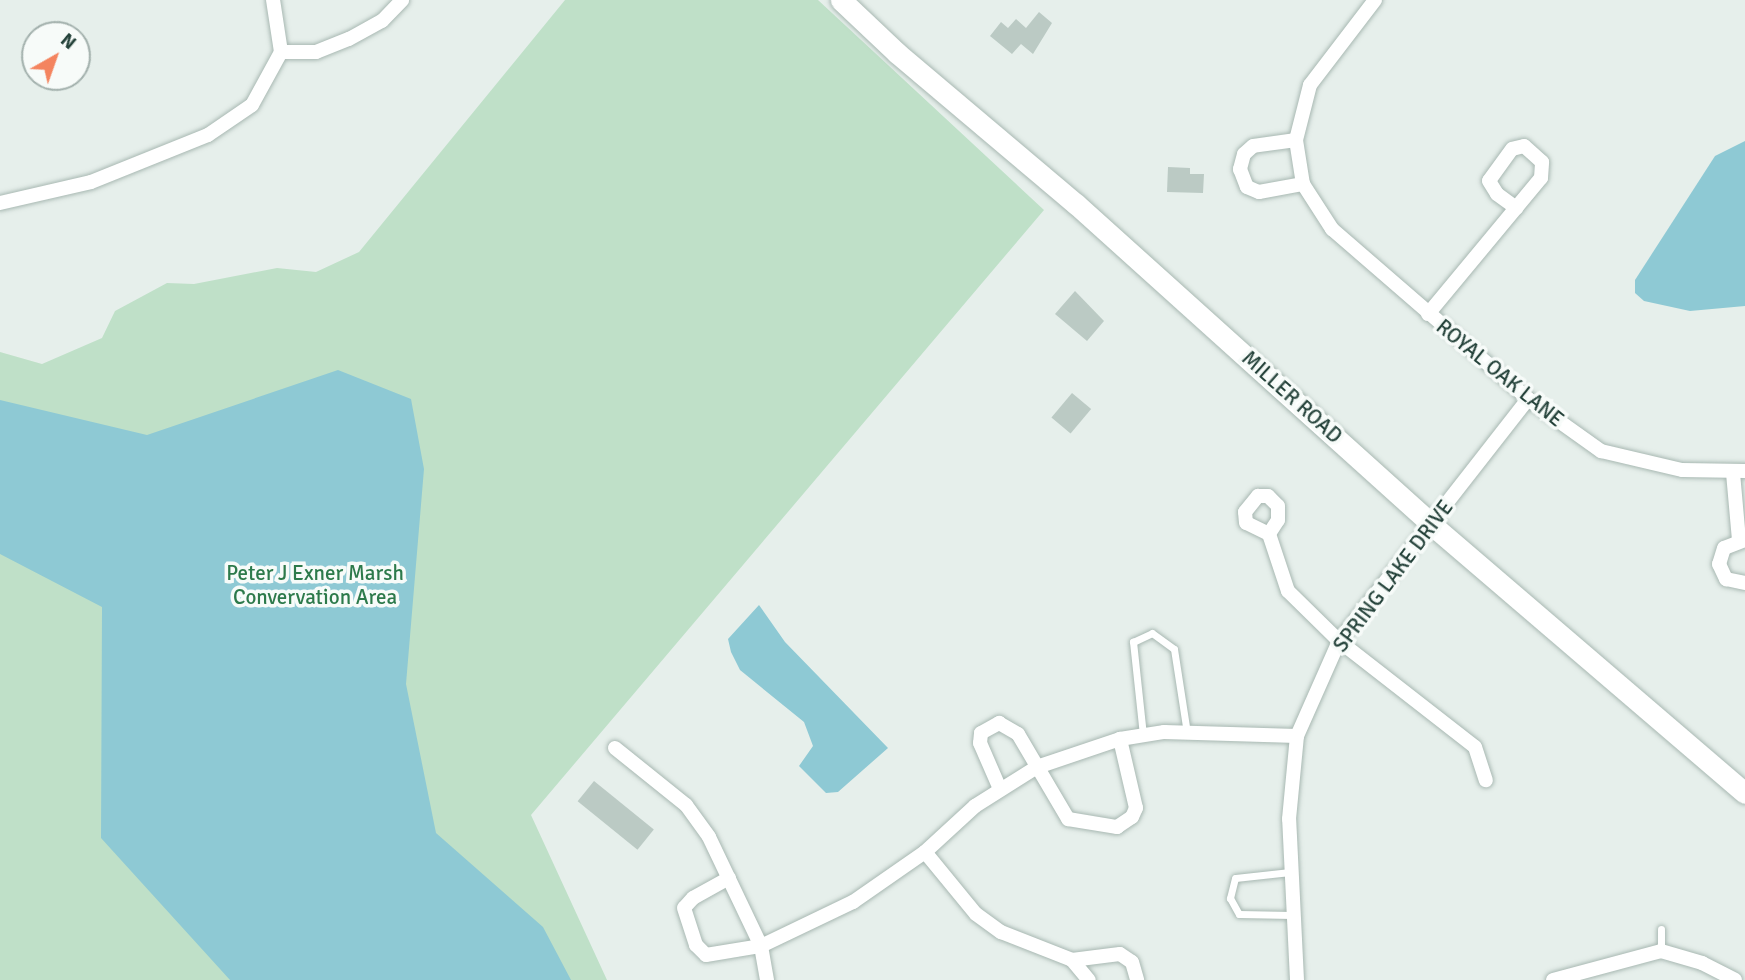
<!DOCTYPE html>
<style>
body{margin:0}
#map{position:relative;width:1745px;height:980px;overflow:hidden;background:#e6efeb;font-family:Signika,sans-serif}
div>[style]{position:absolute}
.green>*{inset:0;background:#bfe0c8}
.water>*{inset:0;background:#8ec9d4}
.building>*{inset:0;background:#bbcac4;transform-origin:0 0}
.roads{filter:drop-shadow(0 0 2px #a8b8b2) drop-shadow(0 0 2px #a8b8b2)}
.lane>*{height:7px;margin:-3.5px;padding:0 3.5px;transform-origin:3.5px;border-radius:3.5px;background:#fff}
.street>*{height:14px;margin:-7px;padding:0 7px;transform-origin:7px;border-radius:7px;background:#fff}
.secondary>*{height:21px;margin:-10.5px;padding:0 10.5px;transform-origin:10.5px;border-radius:10.5px;background:#fff}
span{translate:-50% -50%;white-space:nowrap;text-align:center;line-height:1.15;-webkit-text-stroke:7px #f7fbf9;paint-order:stroke}
.street-label{font-size:21px;color:#24423a}
.park-label{font-size:21px;color:#2d7a4b}
.north{position:absolute;left:21px;top:21px;width:70px;height:70px;box-sizing:border-box;background:#f7fbf9;border:2px solid #a3b1ad;border-radius:50%;rotate:40deg;font-size:19px;font-weight:700;line-height:28px;text-align:center;color:#24423a}
.north::after{content:'';display:block;margin:auto;width:24px;height:32px;background:#f4845f;clip-path:polygon(50% 0,100% 100%,50% 72%,0 100%)}
</style>
<div id="map">
<div class="green">
<div style="clip-path:polygon(565px 0,818px 0,1044px 210px,531px 815px,607px 980px,0 980px,0 352px,42px 364px,102px 338px,115px 311px,167px 283px,194px 284px,277px 268px,316px 272px,359px 252px)"></div>
</div>
<div class="water">
<div style="clip-path:polygon(1745px 141px,1745px 306px,1690px 311px,1644px 301px,1635px 293px,1635px 280px,1715px 156px)"></div>
<div style="clip-path:polygon(338px 370px,411px 399px,424px 469px,406px 684px,436px 833px,543px 927px,571px 980px,230px 980px,101px 838px,102px 607px,0 554px,0 400px,147px 435px)"></div>
<div style="clip-path:polygon(759px 605px,785px 642px,888px 748px,838px 792px,826px 793px,799px 766px,813px 746px,804px 722px,740px 670px,731px 652px,728px 639px)"></div>
</div>
<div class="building">
<div style="clip-path:polygon(1039px 12px,1052px 23px,1033px 54px,1021px 44px,1012px 54px,990px 36px,1001px 22px,1008px 28px,1016px 19px,1026px 28px)"></div>
<div style="clip-path:polygon(1168px 167px,1190px 168px,1190px 174px,1204px 174px,1203px 193px,1167px 192px)"></div>
<div style="clip-path:polygon(1075px 291px,1104px 321px,1087px 341px,1055px 314px)"></div>
<div style="left:1072px;top:393px;width:25px;height:32px;rotate:40deg"></div>
<div style="left:594px;top:781px;width:77px;height:26px;rotate:39deg"></div>
</div>
<div class="roads">
<div class="lane">
<div style="left:1143px;top:735px;width:94px;rotate:-96.1deg"></div>
<div style="left:1133px;top:642px;width:21px;rotate:-25deg"></div>
<div style="left:1152px;top:633px;width:27px;rotate:36deg"></div>
<div style="left:1174px;top:649px;width:85px;rotate:81.2deg"></div>
<div style="left:1290px;top:872px;width:55px;rotate:173.8deg"></div>
<div style="left:1235px;top:878px;width:21px;rotate:104deg"></div>
<div style="left:1230px;top:898px;width:18px;rotate:61deg"></div>
<div style="left:1239px;top:914px;width:53px;rotate:1.1deg"></div>
<div style="left:1661px;top:951px;width:22px;rotate:-90deg"></div>
</div>
<div class="street">
<div style="left:1375px;top:0;width:107px;rotate:127.4deg"></div>
<div style="left:1310px;top:85px;width:57px;rotate:104.3deg"></div>
<div style="left:1296px;top:140px;width:45px;rotate:81deg"></div>
<div style="left:1303px;top:184px;width:54px;rotate:57.2deg"></div>
<div style="left:1332px;top:229px;width:259px;rotate:40.9deg"></div>
<div style="left:1528px;top:399px;width:90px;rotate:35.5deg"></div>
<div style="left:1601px;top:451px;width:83px;rotate:13.2deg"></div>
<div style="left:1682px;top:470px;width:63px;rotate:0.9deg"></div>
<div style="left:281px;top:52px;width:35px"></div>
<div style="left:316px;top:52px;width:35px;rotate:-22deg"></div>
<div style="left:349px;top:39px;width:38px;rotate:-29deg"></div>
<div style="left:382px;top:21px;width:29px;rotate:-46deg"></div>
<div style="left:1296px;top:140px;width:43px;rotate:172.1deg"></div>
<div style="left:1253px;top:146px;width:12px;rotate:138deg"></div>
<div style="left:1244px;top:154px;width:16px;rotate:105deg"></div>
<div style="left:1240px;top:169px;width:19px;rotate:69deg"></div>
<div style="left:1247px;top:187px;width:13px;rotate:23deg"></div>
<div style="left:1259px;top:192px;width:45px;rotate:-10.3deg"></div>
<div style="left:0;top:203px;width:93px;rotate:-13deg"></div>
<div style="left:91px;top:182px;width:126px;rotate:-21.9deg"></div>
<div style="left:208px;top:135px;width:53px;rotate:-34.3deg"></div>
<div style="left:252px;top:105px;width:60px;rotate:-61.3deg"></div>
<div style="left:281px;top:52px;width:53px;rotate:-98.7deg"></div>
<div style="left:1428px;top:314px;width:177px;rotate:-50.3deg"></div>
<div style="left:1541px;top:178px;width:16px;rotate:-86deg"></div>
<div style="left:1542px;top:162px;width:24px;rotate:-138deg"></div>
<div style="left:1524px;top:146px;width:12px;rotate:166deg"></div>
<div style="left:1512px;top:149px;width:39px;rotate:126deg"></div>
<div style="left:1489px;top:181px;width:15px;rotate:58deg"></div>
<div style="left:1497px;top:194px;width:24px;rotate:36deg"></div>
<div style="left:1733px;top:473px;width:67px;rotate:84.9deg"></div>
<div style="left:1269px;top:534px;width:25px;rotate:-154deg"></div>
<div style="left:1246px;top:523px;width:11px;rotate:-95deg"></div>
<div style="left:1245px;top:512px;width:21px;rotate:-51deg"></div>
<div style="left:1258px;top:496px;width:10px"></div>
<div style="left:1268px;top:496px;width:14px;rotate:45deg"></div>
<div style="left:1278px;top:506px;width:14px;rotate:90deg"></div>
<div style="left:1278px;top:520px;width:17px;rotate:123deg"></div>
<div style="left:1269px;top:534px;width:60px;rotate:71.6deg"></div>
<div style="left:1288px;top:591px;width:71px;rotate:44.4deg"></div>
<div style="left:1339px;top:641px;width:172px;rotate:37.9deg"></div>
<div style="left:1475px;top:747px;width:35px;rotate:72deg"></div>
<div style="left:1745px;top:540px;width:22px;rotate:159deg"></div>
<div style="left:1724px;top:548px;width:17px;rotate:107deg"></div>
<div style="left:1719px;top:564px;width:17px;rotate:65deg"></div>
<div style="left:1726px;top:579px;width:19px;rotate:12deg"></div>
<div style="left:615px;top:748px;width:91px;rotate:38.8deg"></div>
<div style="left:686px;top:805px;width:39px;rotate:54deg"></div>
<div style="left:709px;top:837px;width:121px;rotate:64.5deg"></div>
<div style="left:761px;top:946px;width:35px;rotate:80deg"></div>
<div style="left:1000px;top:789px;width:50px;rotate:-113.5deg"></div>
<div style="left:980px;top:743px;width:10px;rotate:-84deg"></div>
<div style="left:981px;top:733px;width:21px;rotate:-29deg"></div>
<div style="left:999px;top:723px;width:22px;rotate:30deg"></div>
<div style="left:1018px;top:734px;width:99px;rotate:59.5deg"></div>
<div style="left:1068px;top:819px;width:50px;rotate:9.3deg"></div>
<div style="left:1117px;top:827px;width:18px;rotate:-34deg"></div>
<div style="left:1132px;top:817px;width:10px;rotate:-66deg"></div>
<div style="left:1136px;top:808px;width:71px;rotate:-103.1deg"></div>
<div style="left:925px;top:852px;width:80px;rotate:50.6deg"></div>
<div style="left:976px;top:914px;width:31px;rotate:36deg"></div>
<div style="left:1001px;top:932px;width:76px;rotate:21.5deg"></div>
<div style="left:1072px;top:960px;width:26px;rotate:50deg"></div>
<div style="left:729px;top:878px;width:41px;rotate:150.9deg"></div>
<div style="left:693px;top:898px;width:13px;rotate:132deg"></div>
<div style="left:684px;top:908px;width:39px;rotate:72deg"></div>
<div style="left:696px;top:945px;width:14px;rotate:45deg"></div>
<div style="left:706px;top:955px;width:56px;rotate:-9.3deg"></div>
<div style="left:761px;top:946px;width:102px;rotate:-25.6deg"></div>
<div style="left:853px;top:902px;width:88px;rotate:-34.8deg"></div>
<div style="left:925px;top:852px;width:68px;rotate:-42.6deg"></div>
<div style="left:975px;top:806px;width:73px;rotate:-32.2deg"></div>
<div style="left:1037px;top:767px;width:88px;rotate:-18.6deg"></div>
<div style="left:1120px;top:739px;width:45px;rotate:-9deg"></div>
<div style="left:1164px;top:732px;width:133px;rotate:1.7deg"></div>
<div style="left:1072px;top:960px;width:48px;rotate:-7.1deg"></div>
<div style="left:1120px;top:954px;width:14px;rotate:34deg"></div>
<div style="left:1132px;top:962px;width:19px;rotate:74deg"></div>
<div style="left:1297px;top:980px;width:161px;rotate:-92.8deg"></div>
<div style="left:1289px;top:819px;width:83px;rotate:-84.5deg"></div>
<div style="left:1297px;top:736px;width:104px;rotate:-66.1deg"></div>
<div style="left:1339px;top:641px;width:307px;rotate:-52deg"></div>
<div style="left:1553px;top:980px;width:112px;rotate:-15deg"></div>
<div style="left:1661px;top:951px;width:43px;rotate:16.3deg"></div>
<div style="left:1702px;top:963px;width:37px;rotate:27deg"></div>
</div>
<div class="secondary">
<div style="left:841px;top:0;width:77px;rotate:43.4deg"></div>
<div style="left:897px;top:53px;width:234px;rotate:40.2deg"></div>
<div style="left:1076px;top:204px;width:478px;rotate:42deg"></div>
<div style="left:1431px;top:524px;width:413px;rotate:40.6deg"></div>
</div>
</div>
<div class="street-label">
<span style="left:1500px;top:373px;rotate:39deg">ROYAL OAK LANE</span>
<span style="left:1292px;top:397px;rotate:42deg">MILLER ROAD</span>
<span style="left:1393px;top:576px;rotate:-53deg">SPRING LAKE DRIVE</span>
</div>
<div class="park-label">
<span style="left:315px;top:585px">Peter J Exner Marsh<br>Convervation Area</span>
</div>
<div class="north">N</div>
</div>
